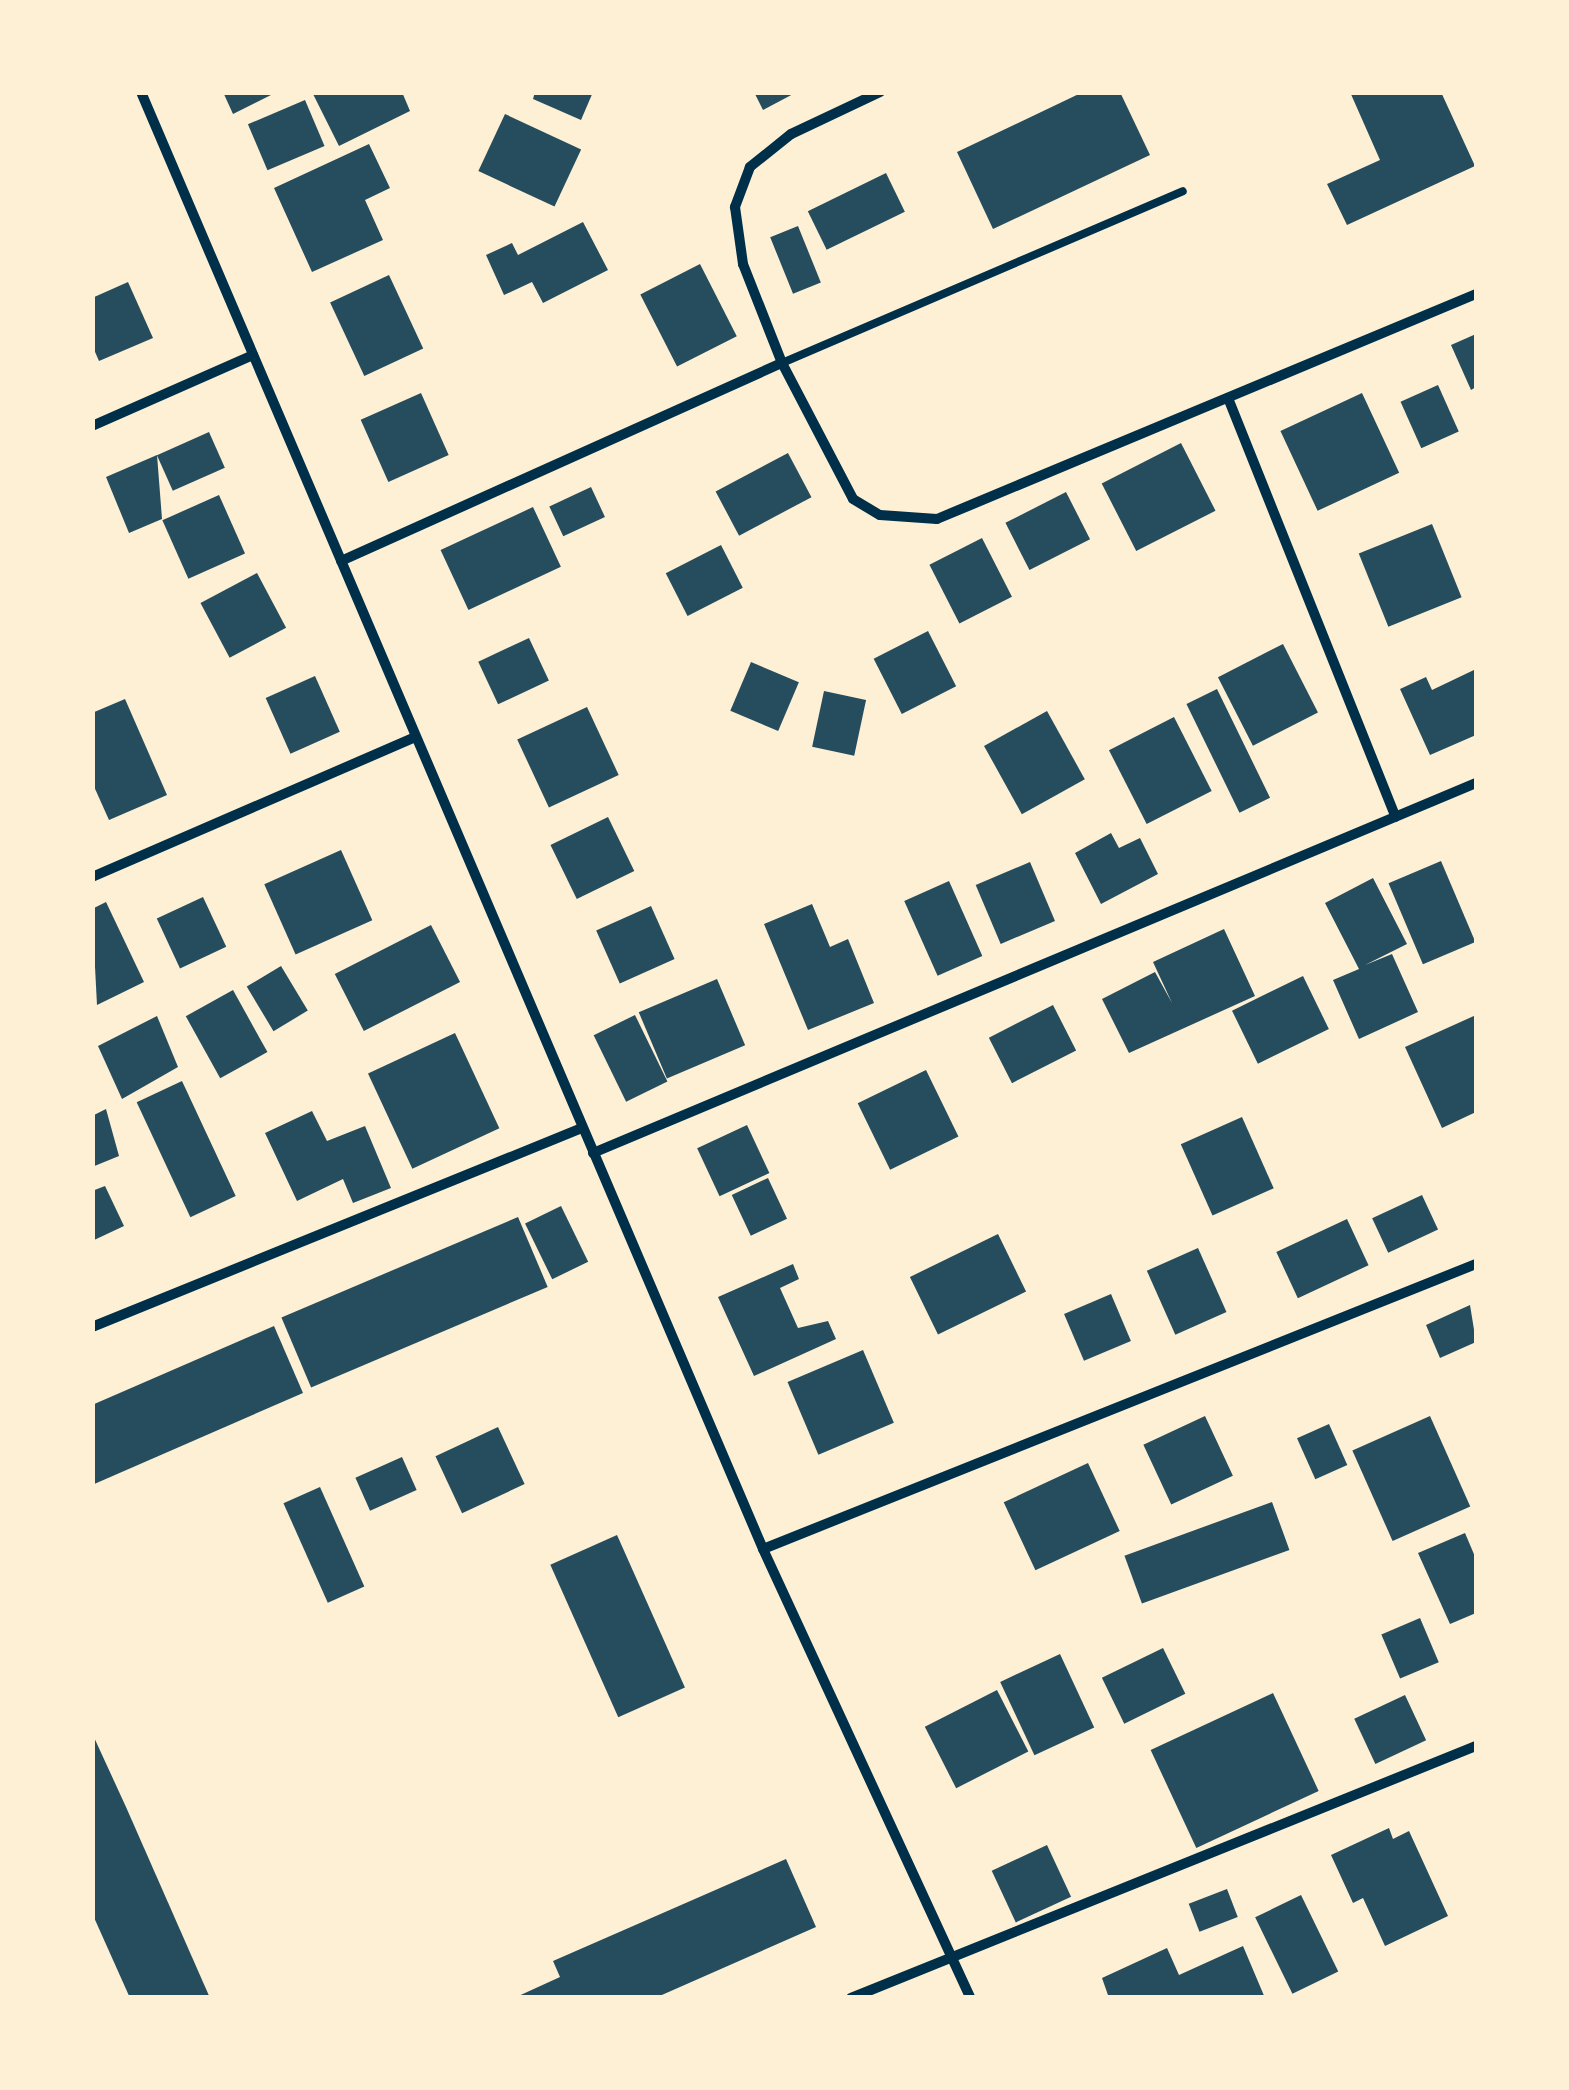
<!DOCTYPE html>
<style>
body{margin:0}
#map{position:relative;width:1569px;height:2090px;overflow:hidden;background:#fdf0d5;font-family:"PT Sans",sans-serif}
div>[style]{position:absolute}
.building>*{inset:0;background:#264d5e;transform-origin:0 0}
.service>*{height:8px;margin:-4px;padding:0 4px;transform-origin:4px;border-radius:4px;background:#003049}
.minor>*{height:10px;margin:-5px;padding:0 5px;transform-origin:5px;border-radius:5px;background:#003049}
span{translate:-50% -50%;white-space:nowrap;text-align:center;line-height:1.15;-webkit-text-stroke:8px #fdf0d5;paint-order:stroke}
.frame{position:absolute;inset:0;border:95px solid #fdf0d5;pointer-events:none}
</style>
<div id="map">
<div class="building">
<div style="clip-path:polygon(223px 92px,277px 92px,233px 114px)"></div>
<div style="clip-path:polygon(312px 92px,402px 92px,410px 111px,339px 146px)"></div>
<div style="clip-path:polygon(535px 92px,593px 92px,581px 120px,533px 99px)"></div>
<div style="clip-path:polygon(754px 92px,797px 92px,763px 110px)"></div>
<div style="clip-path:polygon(1083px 92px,1120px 92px,1150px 155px,993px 229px,957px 152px)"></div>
<div style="clip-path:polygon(1350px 92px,1441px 92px,1475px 166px,1347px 225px,1327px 184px,1380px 160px)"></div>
<div style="left:305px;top:100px;width:50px;height:62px;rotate:67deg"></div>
<div style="left:505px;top:114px;width:84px;height:63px;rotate:25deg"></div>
<div style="clip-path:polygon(369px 144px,390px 188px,365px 200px,383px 240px,312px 272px,274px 188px)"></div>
<div style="left:886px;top:173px;width:43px;height:87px;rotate:64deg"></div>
<div style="clip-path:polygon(583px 222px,608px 270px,543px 303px,532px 282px,504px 295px,486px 255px,512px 243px,518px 255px)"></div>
<div style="left:798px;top:226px;width:61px;height:30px;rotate:68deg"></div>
<div style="left:700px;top:264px;width:81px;height:67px;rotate:63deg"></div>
<div style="left:389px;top:275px;width:81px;height:65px;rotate:65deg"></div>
<div style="clip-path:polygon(128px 282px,153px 338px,99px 361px,92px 345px,92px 298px)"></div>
<div style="clip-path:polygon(1476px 334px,1476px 387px,1471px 390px,1451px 345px)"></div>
<div style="left:1438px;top:385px;width:51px;height:41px;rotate:66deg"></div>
<div style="left:421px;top:393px;width:68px;height:66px;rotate:66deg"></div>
<div style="left:1362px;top:393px;width:88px;height:90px;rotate:65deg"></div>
<div style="left:209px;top:432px;width:39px;height:57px;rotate:66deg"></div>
<div style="left:1181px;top:443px;width:76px;height:89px;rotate:63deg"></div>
<div style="left:788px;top:453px;width:50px;height:82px;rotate:62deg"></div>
<div style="clip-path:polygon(157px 455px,162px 519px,129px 533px,106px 477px)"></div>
<div style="left:591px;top:487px;width:33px;height:46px;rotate:65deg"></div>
<div style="left:1066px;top:492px;width:53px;height:68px;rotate:63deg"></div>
<div style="left:219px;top:495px;width:64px;height:62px;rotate:66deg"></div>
<div style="left:533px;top:507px;width:66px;height:102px;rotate:65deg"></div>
<div style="left:1432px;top:524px;width:79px;height:79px;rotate:68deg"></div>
<div style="left:982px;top:538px;width:66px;height:59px;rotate:63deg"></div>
<div style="left:721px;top:545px;width:48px;height:62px;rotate:63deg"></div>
<div style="left:257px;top:573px;width:62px;height:64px;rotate:62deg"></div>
<div style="left:928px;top:631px;width:62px;height:61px;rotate:63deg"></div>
<div style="left:529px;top:638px;width:47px;height:56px;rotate:65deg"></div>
<div style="left:1283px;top:644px;width:77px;height:73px;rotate:63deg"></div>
<div style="left:751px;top:662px;width:52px;height:53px;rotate:23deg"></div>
<div style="clip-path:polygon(1476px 669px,1476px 735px,1430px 755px,1400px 689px,1426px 677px,1432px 690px)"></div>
<div style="left:315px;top:676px;width:61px;height:54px;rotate:66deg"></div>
<div style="left:1217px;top:689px;width:121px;height:34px;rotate:64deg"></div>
<div style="left:824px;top:691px;width:43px;height:57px;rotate:12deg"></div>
<div style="clip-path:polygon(125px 699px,167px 795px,109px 820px,92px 782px,92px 713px)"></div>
<div style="left:587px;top:707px;width:75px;height:77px;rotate:65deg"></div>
<div style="left:1047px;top:711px;width:78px;height:72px;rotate:61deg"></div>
<div style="left:1174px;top:717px;width:83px;height:73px;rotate:63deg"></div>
<div style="left:608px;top:817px;width:60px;height:64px;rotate:64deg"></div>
<div style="clip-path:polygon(1111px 833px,1119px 848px,1140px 838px,1158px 874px,1101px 904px,1075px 853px)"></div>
<div style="left:341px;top:850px;width:77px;height:84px;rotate:66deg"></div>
<div style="left:1441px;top:861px;width:88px;height:57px;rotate:67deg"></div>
<div style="left:1030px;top:862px;width:64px;height:59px;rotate:67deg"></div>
<div style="clip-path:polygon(1373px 878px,1407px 944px,1365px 965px,1392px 954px,1418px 1012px,1359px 1039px,1333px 980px,1359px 969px,1325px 903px)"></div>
<div style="left:949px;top:881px;width:82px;height:49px;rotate:66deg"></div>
<div style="left:203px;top:897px;width:55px;height:51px;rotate:65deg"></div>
<div style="clip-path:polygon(106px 902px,144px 982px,97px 1005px,92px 909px)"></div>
<div style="clip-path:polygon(812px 904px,830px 947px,848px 939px,874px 1003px,808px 1030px,764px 924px)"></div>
<div style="left:651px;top:906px;width:58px;height:60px;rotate:66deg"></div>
<div style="left:431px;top:925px;width:64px;height:108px;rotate:63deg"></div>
<div style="clip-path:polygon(1224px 929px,1255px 996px,1129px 1053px,1102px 999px,1155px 972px,1172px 1003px,1153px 962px)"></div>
<div style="left:281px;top:966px;width:52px;height:40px;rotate:59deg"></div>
<div style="left:1303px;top:976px;width:59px;height:79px;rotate:64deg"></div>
<div style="left:717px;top:979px;width:72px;height:85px;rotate:67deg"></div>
<div style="left:233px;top:990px;width:71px;height:54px;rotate:61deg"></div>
<div style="left:1053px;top:1005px;width:51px;height:72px;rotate:63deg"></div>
<div style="left:635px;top:1015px;width:74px;height:46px;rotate:64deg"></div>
<div style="clip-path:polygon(1476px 1015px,1476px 1112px,1442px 1128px,1405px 1047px)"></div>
<div style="clip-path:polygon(157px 1016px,178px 1067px,122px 1099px,98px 1046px)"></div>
<div style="left:455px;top:1033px;width:105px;height:96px;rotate:65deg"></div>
<div style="left:926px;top:1070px;width:74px;height:76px;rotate:64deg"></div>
<div style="left:182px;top:1081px;width:127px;height:50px;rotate:65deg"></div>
<div style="clip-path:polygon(106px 1109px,119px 1156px,92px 1167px,92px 1116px)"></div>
<div style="clip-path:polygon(312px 1111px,327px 1141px,365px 1126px,391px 1188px,353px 1203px,343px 1179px,297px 1201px,265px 1133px)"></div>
<div style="left:1242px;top:1117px;width:78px;height:67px;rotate:66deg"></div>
<div style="left:747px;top:1125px;width:53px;height:55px;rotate:65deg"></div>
<div style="left:768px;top:1178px;width:45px;height:40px;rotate:65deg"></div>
<div style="clip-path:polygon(105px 1186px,124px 1226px,92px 1241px,92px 1191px)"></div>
<div style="left:1422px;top:1195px;width:38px;height:55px;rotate:65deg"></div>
<div style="left:561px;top:1206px;width:62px;height:40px;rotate:64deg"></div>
<div style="left:518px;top:1217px;width:76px;height:257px;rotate:67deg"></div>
<div style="left:1347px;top:1219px;width:51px;height:78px;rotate:65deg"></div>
<div style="left:998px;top:1234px;width:64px;height:98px;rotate:64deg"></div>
<div style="left:1198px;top:1248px;width:70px;height:56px;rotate:66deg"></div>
<div style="clip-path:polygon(793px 1264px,799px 1279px,780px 1288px,798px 1328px,828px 1321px,836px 1339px,754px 1376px,718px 1297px)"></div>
<div style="left:1111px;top:1294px;width:51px;height:51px;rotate:67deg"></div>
<div style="clip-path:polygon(1470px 1305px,1476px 1342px,1440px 1358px,1426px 1325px)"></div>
<div style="clip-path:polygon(274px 1326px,303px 1393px,92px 1485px,92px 1405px)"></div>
<div style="left:863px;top:1350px;width:79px;height:82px;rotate:67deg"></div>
<div style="left:1205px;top:1416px;width:66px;height:68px;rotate:65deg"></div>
<div style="left:1430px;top:1416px;width:99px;height:85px;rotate:66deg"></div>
<div style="left:1329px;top:1424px;width:45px;height:35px;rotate:66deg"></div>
<div style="left:498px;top:1427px;width:63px;height:69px;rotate:65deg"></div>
<div style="left:402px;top:1457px;width:36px;height:51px;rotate:66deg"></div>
<div style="left:1088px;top:1463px;width:75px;height:93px;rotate:65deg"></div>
<div style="left:320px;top:1487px;width:109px;height:40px;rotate:66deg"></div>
<div style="left:1272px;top:1502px;width:51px;height:157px;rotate:70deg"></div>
<div style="clip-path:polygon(1465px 1533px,1476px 1559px,1476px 1613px,1450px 1624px,1418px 1553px)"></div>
<div style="left:617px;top:1535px;width:167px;height:73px;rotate:66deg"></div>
<div style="left:1420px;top:1618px;width:48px;height:42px;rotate:67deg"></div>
<div style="left:1163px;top:1648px;width:51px;height:68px;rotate:64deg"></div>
<div style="left:1060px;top:1654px;width:81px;height:66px;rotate:65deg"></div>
<div style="left:997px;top:1690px;width:69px;height:81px;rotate:63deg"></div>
<div style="left:1273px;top:1693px;width:108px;height:135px;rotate:65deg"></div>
<div style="left:1405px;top:1695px;width:50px;height:56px;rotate:65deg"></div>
<div style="clip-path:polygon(92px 1733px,126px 1807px,210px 1998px,130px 1998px,92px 1913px)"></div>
<div style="clip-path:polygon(1389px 1828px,1393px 1839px,1409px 1831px,1448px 1916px,1385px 1946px,1363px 1898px,1353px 1903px,1331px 1855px)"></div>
<div style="left:1047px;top:1845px;width:57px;height:61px;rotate:65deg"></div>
<div style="clip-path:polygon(786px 1859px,816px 1927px,655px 1998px,514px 1998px,560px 1977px,553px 1961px)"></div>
<div style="left:1227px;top:1889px;width:30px;height:41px;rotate:69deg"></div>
<div style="left:1301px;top:1895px;width:85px;height:51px;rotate:64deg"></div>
<div style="clip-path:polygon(1243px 1946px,1265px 1998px,1109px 1998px,1102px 1978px,1167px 1948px,1179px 1975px)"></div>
</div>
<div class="service">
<div style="left:782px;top:363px;width:436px;rotate:-23.2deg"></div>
</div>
<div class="minor">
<div style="left:141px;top:92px;width:1584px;rotate:66.88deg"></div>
<div style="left:763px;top:1549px;width:494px;rotate:65.2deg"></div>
<div style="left:880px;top:92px;width:98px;rotate:154.7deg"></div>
<div style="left:791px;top:134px;width:53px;rotate:141.2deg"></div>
<div style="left:750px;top:167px;width:43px;rotate:110.6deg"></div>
<div style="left:735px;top:207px;width:58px;rotate:82deg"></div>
<div style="left:743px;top:264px;width:106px;rotate:68.5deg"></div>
<div style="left:782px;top:363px;width:153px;rotate:62.4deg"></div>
<div style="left:853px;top:499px;width:31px;rotate:31deg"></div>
<div style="left:880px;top:515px;width:57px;rotate:4deg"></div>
<div style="left:937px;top:519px;width:584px;rotate:-22.66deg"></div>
<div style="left:1228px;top:398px;width:451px;rotate:68.2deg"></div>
<div style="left:92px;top:426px;width:176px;rotate:-23.8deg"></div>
<div style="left:341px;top:561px;width:483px;rotate:-24.2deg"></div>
<div style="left:92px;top:877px;width:352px;rotate:-23.4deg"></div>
<div style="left:593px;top:1153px;width:957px;rotate:-22.73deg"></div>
<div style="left:92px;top:1327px;width:529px;rotate:-22.1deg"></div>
<div style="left:763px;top:1549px;width:768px;rotate:-21.79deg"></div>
<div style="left:851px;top:1998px;width:674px;rotate:-21.96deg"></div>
</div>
<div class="frame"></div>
</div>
